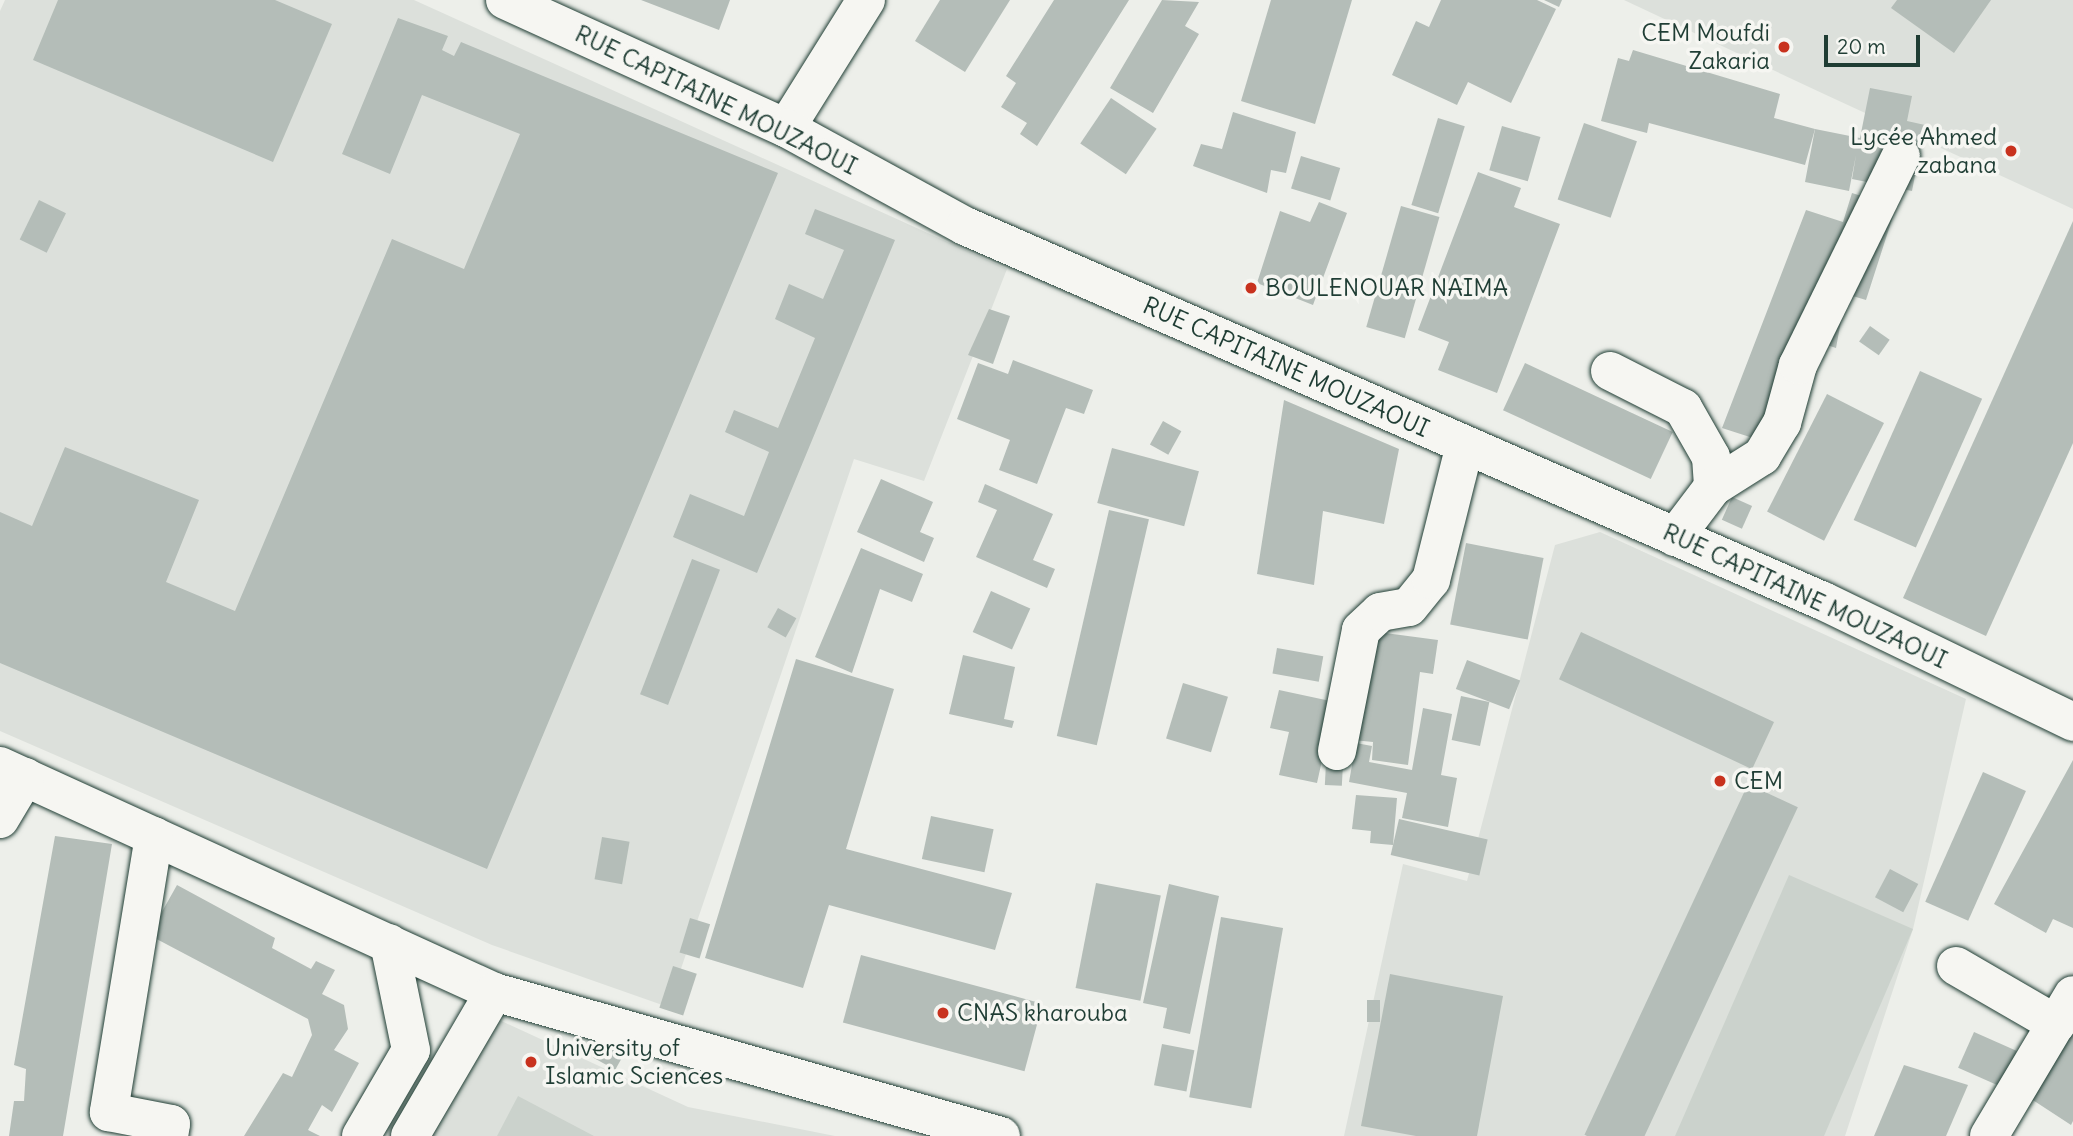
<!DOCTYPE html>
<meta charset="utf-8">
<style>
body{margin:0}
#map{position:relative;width:2073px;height:1136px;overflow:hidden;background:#edefea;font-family:Delius,sans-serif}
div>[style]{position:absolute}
.built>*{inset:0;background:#dce0db}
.green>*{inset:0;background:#cbd2cc}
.building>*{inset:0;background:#b4bdb8;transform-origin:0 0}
.roads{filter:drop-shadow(0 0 2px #1f3d34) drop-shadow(0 0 2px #1f3d34)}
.minor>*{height:38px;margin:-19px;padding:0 19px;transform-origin:19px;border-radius:19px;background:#f6f6f2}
.major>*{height:38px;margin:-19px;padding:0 19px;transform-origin:19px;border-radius:19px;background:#f6f6f2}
.dots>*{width:19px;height:19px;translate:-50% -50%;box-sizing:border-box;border:4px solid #f6f6f2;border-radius:50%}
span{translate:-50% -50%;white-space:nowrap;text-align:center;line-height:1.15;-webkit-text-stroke:7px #f6f6f2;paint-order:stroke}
.poi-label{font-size:24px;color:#1f3d34}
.right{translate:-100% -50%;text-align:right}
.left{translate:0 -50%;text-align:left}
.street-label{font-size:24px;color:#1f3d34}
.scale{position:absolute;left:1824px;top:35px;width:96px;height:32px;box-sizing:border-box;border:4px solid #1f3d34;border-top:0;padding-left:9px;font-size:21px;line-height:24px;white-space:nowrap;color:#1f3d34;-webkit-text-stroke:5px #f6f6f2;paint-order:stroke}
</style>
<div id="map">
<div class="built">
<div style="clip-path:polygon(5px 0,414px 0,1007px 269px,924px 481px,854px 459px,668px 1007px,492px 945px,0 731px,0 11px)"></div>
<div style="clip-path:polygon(1624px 0,2073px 0,2073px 209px,1824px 94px)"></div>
<div style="clip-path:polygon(1600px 532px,1966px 699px,1913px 929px,1845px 1136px,1344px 1136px,1403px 864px,1467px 881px,1555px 545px)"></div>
<div style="clip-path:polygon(495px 1018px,688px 1107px,835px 1136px,429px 1136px)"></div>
</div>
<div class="green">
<div style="clip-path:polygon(1789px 875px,1913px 929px,1824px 1136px,1675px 1136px)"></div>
<div style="clip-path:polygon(518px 1096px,594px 1136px,497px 1136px)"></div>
</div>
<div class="building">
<div style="clip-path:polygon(58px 0,275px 0,332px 24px,273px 162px,33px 60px)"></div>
<div style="clip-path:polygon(641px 0,730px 0,719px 30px)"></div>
<div style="clip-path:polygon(940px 0,1010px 0,965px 72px,915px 41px)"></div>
<div style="clip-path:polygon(1054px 0,1129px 0,1037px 146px,1020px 134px,1027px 123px,1001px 107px,1016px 83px,1006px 76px)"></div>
<div style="clip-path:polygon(1162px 0,1199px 2px,1185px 26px,1199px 34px,1153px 113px,1110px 88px)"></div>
<div style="clip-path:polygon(1271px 0,1352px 0,1315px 124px,1241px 101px)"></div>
<div style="clip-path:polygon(1441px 0,1537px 0,1556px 9px,1511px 103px,1468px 82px,1457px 105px,1392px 75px,1416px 21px,1429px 27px)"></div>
<div style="clip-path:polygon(1544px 0,1562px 0,1559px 7px)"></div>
<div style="clip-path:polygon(1897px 0,1991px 0,1954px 53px,1891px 8px)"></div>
<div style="clip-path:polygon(398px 18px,448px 36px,442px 50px,454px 56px,461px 42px,778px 173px,487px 869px,0 663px,0 512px,32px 526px,65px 447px,199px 500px,166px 582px,235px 611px,392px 239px,464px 269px,520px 134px,422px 95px,390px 174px,342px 154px)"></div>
<div style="clip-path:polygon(1633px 50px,1780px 94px,1774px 118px,1815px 129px,1805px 165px,1649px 123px,1647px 133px,1601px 121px,1618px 58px,1629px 61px)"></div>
<div style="clip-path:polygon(1870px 88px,1912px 96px,1907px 121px,1925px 125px,1912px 191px,1852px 179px,1856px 155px,1849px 191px,1805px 182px,1815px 129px,1860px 138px)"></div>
<div style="left:1111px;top:98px;width:55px;height:55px;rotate:34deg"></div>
<div style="clip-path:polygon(1233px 112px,1296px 132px,1286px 173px,1271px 170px,1267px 193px,1193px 166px,1201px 144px,1222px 149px)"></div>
<div style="left:1438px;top:118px;width:28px;height:91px;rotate:17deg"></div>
<div style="left:1584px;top:123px;width:56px;height:81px;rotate:19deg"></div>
<div style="left:1502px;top:126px;width:40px;height:46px;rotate:16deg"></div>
<div style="left:1301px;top:156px;width:41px;height:34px;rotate:17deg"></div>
<div style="clip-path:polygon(1478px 172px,1521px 188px,1514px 207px,1560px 224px,1497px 393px,1438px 370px,1449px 342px,1418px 330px)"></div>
<div style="clip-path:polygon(1852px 193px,1896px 207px,1866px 300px,1846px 294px,1836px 348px,1815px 341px,1784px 448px,1722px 428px,1806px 210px,1843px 222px)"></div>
<div style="left:39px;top:200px;width:30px;height:44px;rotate:26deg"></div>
<div style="clip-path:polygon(1319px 202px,1347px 213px,1313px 305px,1257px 283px,1280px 211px,1310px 222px)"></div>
<div style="left:1401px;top:206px;width:40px;height:126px;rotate:16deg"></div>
<div style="clip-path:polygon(815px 209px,895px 240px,757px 573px,673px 537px,690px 494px,744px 516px,769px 452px,725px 432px,734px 410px,778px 428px,815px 338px,775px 319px,789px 284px,823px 299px,844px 250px,805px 234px)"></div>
<div style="clip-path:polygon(2073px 221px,2073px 443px,1986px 636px,1903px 598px)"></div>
<div style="clip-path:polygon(989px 309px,1010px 316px,993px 364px,968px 355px)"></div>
<div style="left:1870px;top:326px;width:24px;height:19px;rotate:35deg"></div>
<div style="clip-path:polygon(1013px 360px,1093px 390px,1084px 414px,1066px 408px,1037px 484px,999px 470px,1010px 440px,957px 419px,978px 363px,1008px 374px)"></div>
<div style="left:1525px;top:363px;width:163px;height:52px;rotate:25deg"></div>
<div style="left:1920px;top:371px;width:68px;height:163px;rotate:24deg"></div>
<div style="left:1827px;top:394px;width:64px;height:132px;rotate:27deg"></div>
<div style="clip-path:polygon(1284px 400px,1399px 449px,1384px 524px,1323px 511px,1314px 585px,1257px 574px)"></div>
<div style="left:1163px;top:421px;width:21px;height:27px;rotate:29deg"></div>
<div style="left:1112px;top:448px;width:90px;height:57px;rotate:15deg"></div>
<div style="clip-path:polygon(881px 479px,933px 502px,920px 532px,934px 538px,924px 562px,857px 532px)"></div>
<div style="clip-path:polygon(985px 484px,1053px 514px,1033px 560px,1055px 569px,1047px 588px,976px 557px,997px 510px,978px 502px)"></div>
<div style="left:1732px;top:497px;width:22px;height:25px;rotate:24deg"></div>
<div style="left:1109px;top:510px;width:41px;height:232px;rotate:13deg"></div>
<div style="left:1466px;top:543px;width:79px;height:83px;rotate:11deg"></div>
<div style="clip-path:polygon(861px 548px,923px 574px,912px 602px,880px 589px,852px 673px,815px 657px)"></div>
<div style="left:692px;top:559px;width:30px;height:145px;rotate:21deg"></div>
<div style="left:991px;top:591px;width:43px;height:45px;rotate:24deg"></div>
<div style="left:778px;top:608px;width:21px;height:22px;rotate:29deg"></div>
<div style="clip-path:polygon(1370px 631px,1438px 640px,1433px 674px,1420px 672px,1408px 765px,1372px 760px,1373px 742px,1353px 740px)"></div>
<div style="left:1581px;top:632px;width:213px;height:52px;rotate:25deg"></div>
<div style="left:1277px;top:648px;width:47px;height:26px;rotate:10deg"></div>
<div style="clip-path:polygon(963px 655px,1015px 667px,1004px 719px,1014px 721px,1012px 728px,949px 714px)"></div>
<div style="clip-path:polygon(796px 659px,894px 689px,846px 849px,1012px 893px,995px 950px,829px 905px,803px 988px,705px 958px)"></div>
<div style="left:1467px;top:660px;width:57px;height:31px;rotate:21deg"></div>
<div style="left:1183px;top:683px;width:47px;height:58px;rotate:17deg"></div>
<div style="clip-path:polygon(1279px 690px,1335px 702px,1317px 783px,1279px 775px,1289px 732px,1270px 728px)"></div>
<div style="left:1461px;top:696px;width:29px;height:45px;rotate:12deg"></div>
<div style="clip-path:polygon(1423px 708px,1452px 714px,1441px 775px,1457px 778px,1448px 827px,1402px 818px,1407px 793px,1349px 782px,1356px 743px,1372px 746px,1369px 762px,1412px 770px)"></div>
<div style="clip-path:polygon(2073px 760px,2073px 928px,2053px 919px,2046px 933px,1994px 904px)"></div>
<div style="left:1326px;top:763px;width:17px;height:22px;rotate:3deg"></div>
<div style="left:1983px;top:772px;width:47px;height:142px;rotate:24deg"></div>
<div style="left:1748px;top:784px;width:55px;height:387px;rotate:25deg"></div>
<div style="clip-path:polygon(1356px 795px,1397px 798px,1393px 845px,1370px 843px,1371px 831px,1352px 829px)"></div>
<div style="left:931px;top:816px;width:64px;height:44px;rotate:12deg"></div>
<div style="left:1399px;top:819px;width:91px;height:37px;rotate:13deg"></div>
<div style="clip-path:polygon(55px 836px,112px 844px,63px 1136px,9px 1136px,14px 1101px,24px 1101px,26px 1069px,14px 1065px)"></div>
<div style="left:602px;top:837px;width:28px;height:43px;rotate:10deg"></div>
<div style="left:1890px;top:869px;width:32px;height:32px;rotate:28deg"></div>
<div style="left:1096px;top:883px;width:66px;height:107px;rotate:11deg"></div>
<div style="clip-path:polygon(1169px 884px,1219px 896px,1190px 1034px,1163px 1028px,1167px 1008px,1143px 1003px)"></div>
<div style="clip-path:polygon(177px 885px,275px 938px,272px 948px,311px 969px,316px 961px,335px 970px,322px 994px,344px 1005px,348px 1029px,334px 1050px,359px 1063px,332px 1112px,322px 1105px,308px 1130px,320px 1136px,244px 1136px,283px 1073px,292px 1077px,312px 1035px,308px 1019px,149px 935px)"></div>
<div style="left:1221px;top:917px;width:63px;height:183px;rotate:10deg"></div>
<div style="left:690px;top:918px;width:21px;height:36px;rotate:17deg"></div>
<div style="left:861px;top:955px;width:188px;height:70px;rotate:15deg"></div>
<div style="left:673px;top:966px;width:25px;height:44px;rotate:18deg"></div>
<div style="clip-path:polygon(1390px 974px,1503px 996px,1477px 1136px,1416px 1136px,1361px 1126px)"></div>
<div style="left:1367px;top:1000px;width:13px;height:22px"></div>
<div style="clip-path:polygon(2073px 1025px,2073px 1121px,2071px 1125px,2028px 1097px)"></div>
<div style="left:1974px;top:1032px;width:47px;height:39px;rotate:24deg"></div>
<div style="left:606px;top:1035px;width:25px;height:26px;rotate:29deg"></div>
<div style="left:1162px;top:1044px;width:33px;height:42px;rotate:11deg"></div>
<div style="clip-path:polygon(1904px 1065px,1968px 1085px,1946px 1136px,1874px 1136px)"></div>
</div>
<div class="roads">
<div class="minor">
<div style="left:786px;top:128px;width:151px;rotate:-58deg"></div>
<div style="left:1610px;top:371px;width:82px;rotate:26.9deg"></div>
<div style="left:1683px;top:408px;width:56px;rotate:60.3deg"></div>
<div style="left:1711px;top:457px;width:30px;rotate:86deg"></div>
<div style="left:1675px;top:537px;width:63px;rotate:-52.8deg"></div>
<div style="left:1713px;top:487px;width:58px;rotate:-32.3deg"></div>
<div style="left:1762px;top:456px;width:39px;rotate:-59deg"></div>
<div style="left:1782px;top:423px;width:60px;rotate:-74.6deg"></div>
<div style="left:1798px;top:365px;width:233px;rotate:-63.8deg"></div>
<div style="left:1337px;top:751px;width:123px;rotate:-78.8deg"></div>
<div style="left:1361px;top:630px;width:26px;rotate:-43deg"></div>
<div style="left:1380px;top:612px;width:29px;rotate:-10deg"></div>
<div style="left:1409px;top:607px;width:35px;rotate:-51deg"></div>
<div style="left:1431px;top:580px;width:139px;rotate:-75.9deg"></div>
<div style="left:0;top:766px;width:543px;rotate:24.58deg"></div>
<div style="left:494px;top:992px;width:527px;rotate:15.86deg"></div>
<div style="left:0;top:819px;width:49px;rotate:-59.2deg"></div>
<div style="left:154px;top:836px;width:280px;rotate:99.3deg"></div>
<div style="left:109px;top:1112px;width:63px;rotate:11deg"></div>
<div style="left:171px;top:1124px;width:12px;rotate:99deg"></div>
<div style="left:1956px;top:966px;width:116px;rotate:30.1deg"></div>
<div style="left:361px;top:1136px;width:99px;rotate:-59.8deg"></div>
<div style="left:411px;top:1050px;width:109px;rotate:-101.6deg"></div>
<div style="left:410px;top:1136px;width:167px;rotate:-59.7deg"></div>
<div style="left:1989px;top:1136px;width:164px;rotate:-59.2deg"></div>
</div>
<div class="major">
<div style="left:505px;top:0;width:309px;rotate:24.5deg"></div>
<div style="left:786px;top:128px;width:204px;rotate:28.7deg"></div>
<div style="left:965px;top:226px;width:936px;rotate:23.61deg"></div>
<div style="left:1823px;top:601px;width:278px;rotate:25.8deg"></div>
</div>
</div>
<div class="dots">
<div style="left:1784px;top:47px;background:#c8321e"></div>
<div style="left:2011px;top:151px;background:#c8321e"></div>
<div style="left:1251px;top:288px;background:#c8321e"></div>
<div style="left:1720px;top:781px;background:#c8321e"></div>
<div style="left:943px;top:1013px;background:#c8321e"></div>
<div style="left:531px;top:1062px;background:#c8321e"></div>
</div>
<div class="poi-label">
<span class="right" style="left:1770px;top:47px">CEM Moufdi<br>Zakaria</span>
<span class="right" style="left:1997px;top:151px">Lycée Ahmed<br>zabana</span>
<span class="left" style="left:1265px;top:288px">BOULENOUAR NAIMA</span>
<span class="left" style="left:1734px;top:781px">CEM</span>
<span class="left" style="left:957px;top:1013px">CNAS kharouba</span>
<span class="left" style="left:545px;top:1062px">University of<br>Islamic Sciences</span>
</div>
<div class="street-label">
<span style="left:716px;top:100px;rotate:26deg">RUE CAPITAINE MOUZAOUI</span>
<span style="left:1286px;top:367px;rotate:24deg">RUE CAPITAINE MOUZAOUI</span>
<span style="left:1805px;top:596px;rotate:25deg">RUE CAPITAINE MOUZAOUI</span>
</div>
<div class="scale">20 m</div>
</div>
